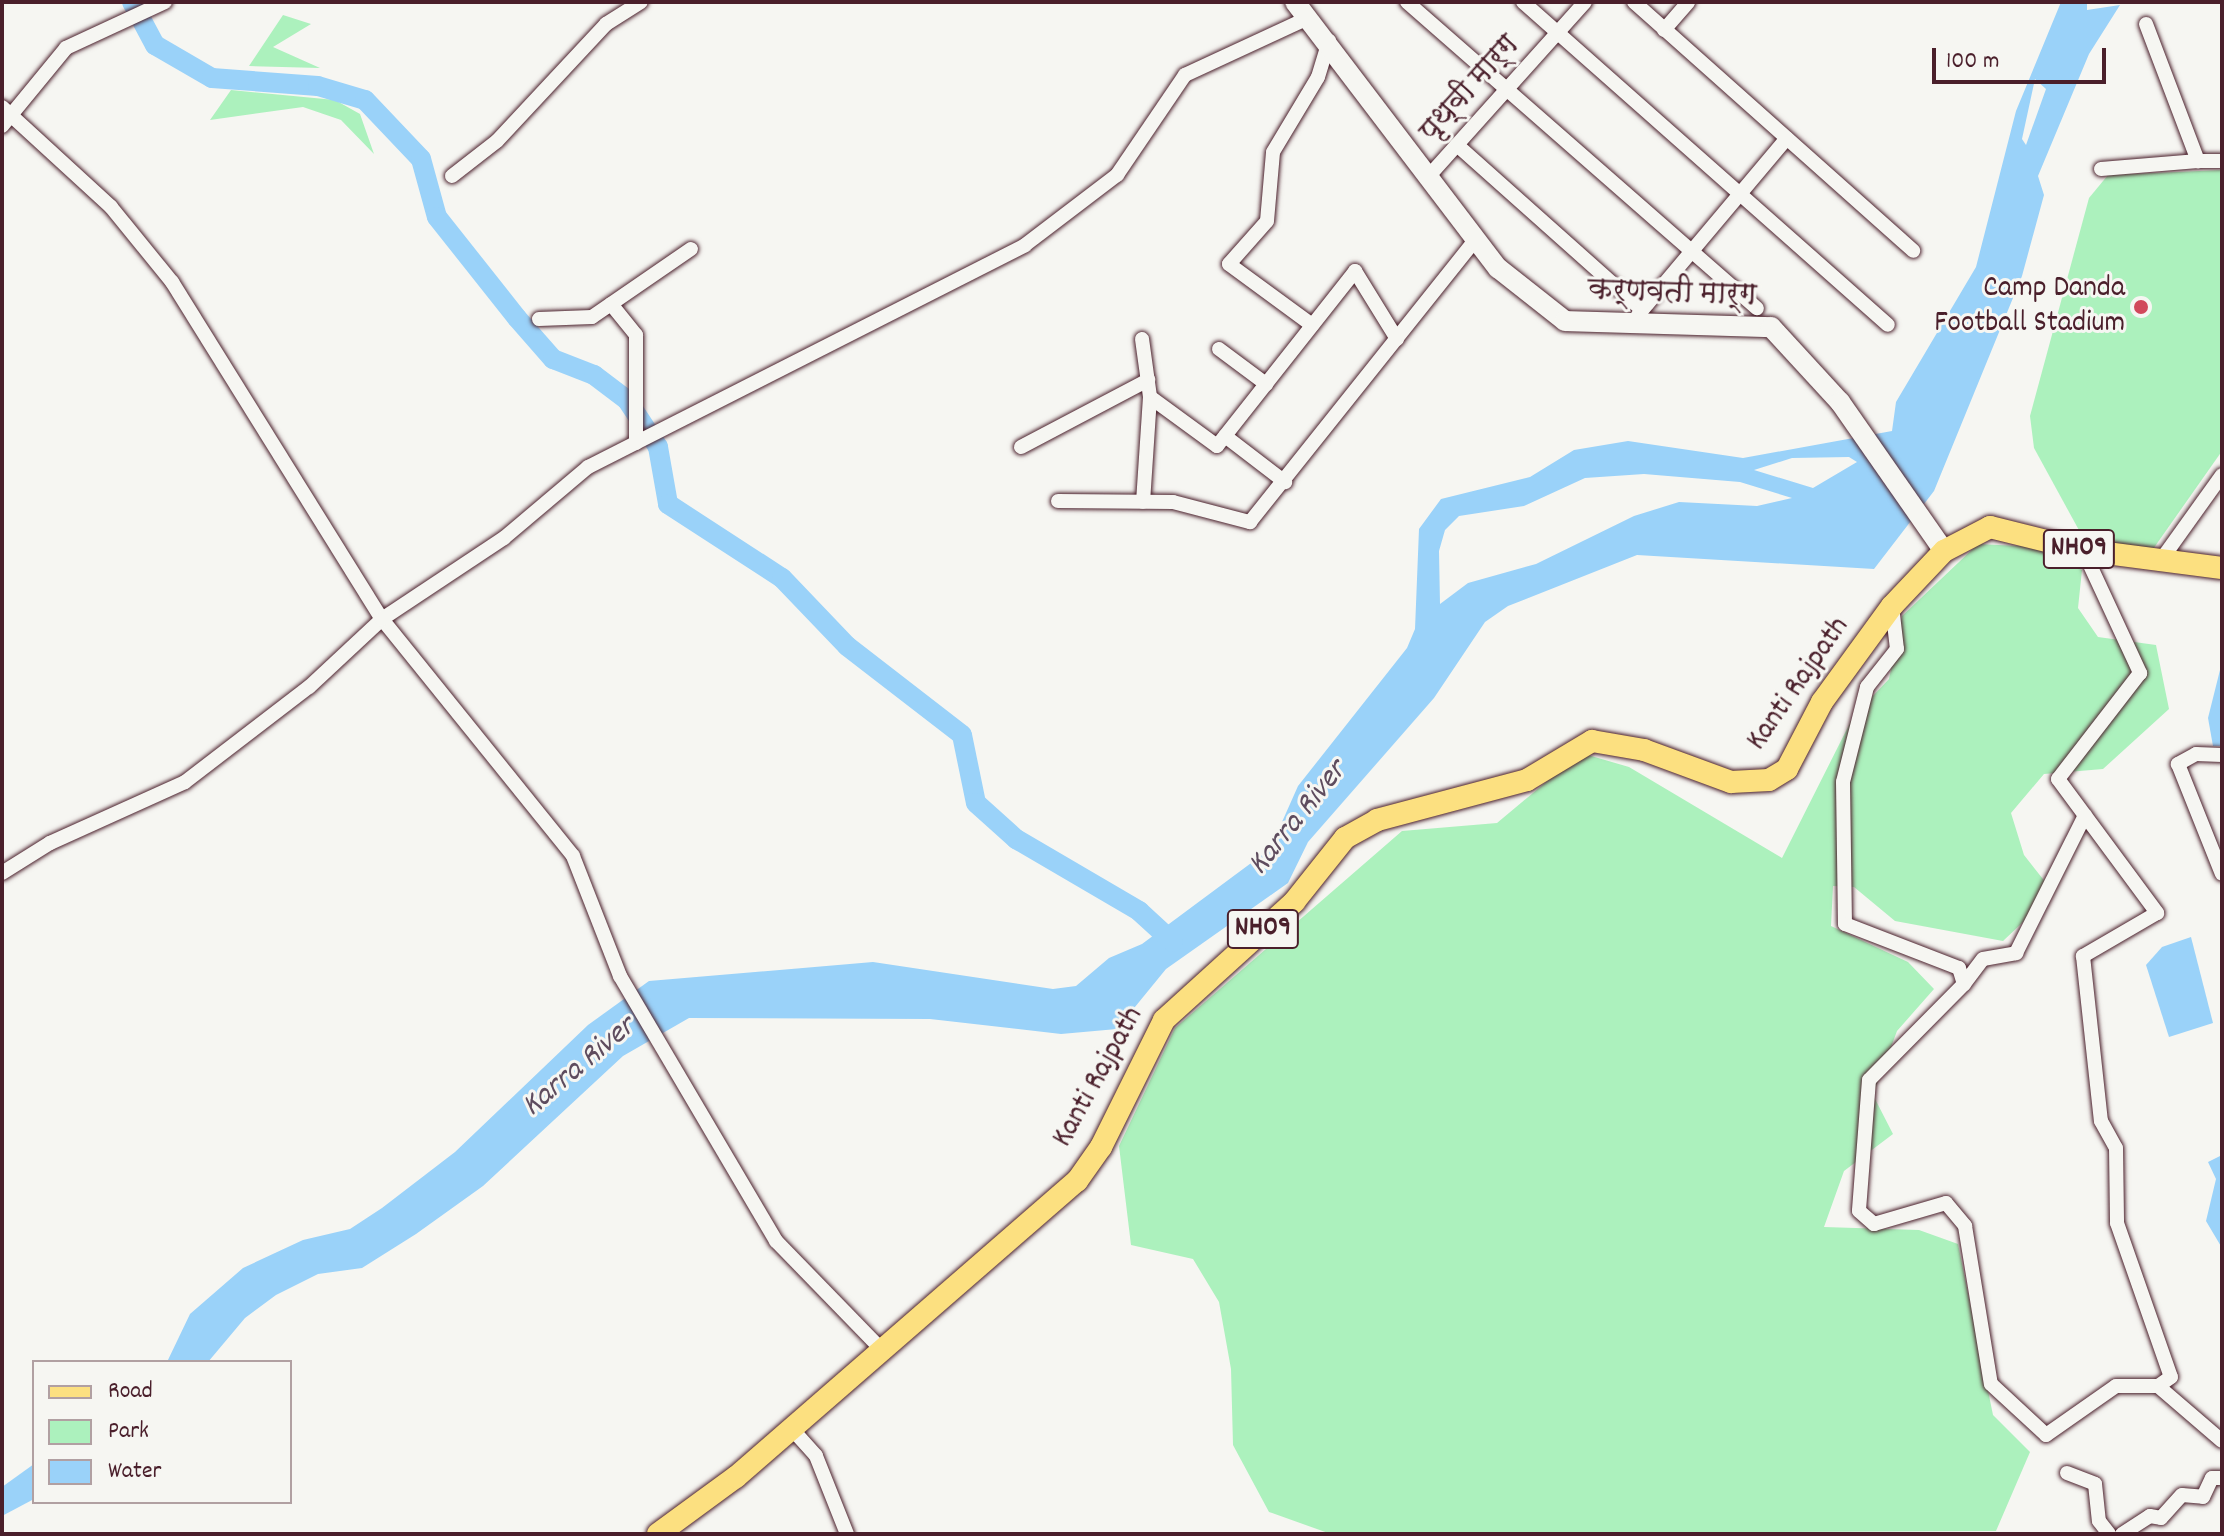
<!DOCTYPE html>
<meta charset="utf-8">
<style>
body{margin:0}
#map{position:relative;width:2224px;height:1536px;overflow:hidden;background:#f6f6f2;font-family:Dekko,"Playpen Sans Deva",sans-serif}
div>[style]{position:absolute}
.green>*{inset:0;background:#acf1bd}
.water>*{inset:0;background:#9ad2f9}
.river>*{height:20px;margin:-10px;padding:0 10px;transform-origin:10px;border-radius:10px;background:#9ad2f9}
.roads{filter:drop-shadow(0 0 2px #4a1f2b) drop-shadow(0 0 2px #4a1f2b)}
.street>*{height:14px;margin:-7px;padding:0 7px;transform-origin:7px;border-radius:7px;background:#f6f6f2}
.secondary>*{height:20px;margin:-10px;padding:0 10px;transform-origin:10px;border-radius:10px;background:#f6f6f2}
.primary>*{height:22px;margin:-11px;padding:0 11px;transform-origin:11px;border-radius:11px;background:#fce080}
.dots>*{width:22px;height:22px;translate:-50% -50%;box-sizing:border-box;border:4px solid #f6f6f2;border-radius:50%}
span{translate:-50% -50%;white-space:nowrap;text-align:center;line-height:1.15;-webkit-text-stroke:6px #f6f6f2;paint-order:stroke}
.shield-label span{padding:2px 6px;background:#f6f6f2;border:2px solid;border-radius:6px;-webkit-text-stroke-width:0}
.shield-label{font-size:28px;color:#4a1f2b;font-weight:700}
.street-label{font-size:30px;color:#4a1f2b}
.poi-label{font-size:30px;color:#4a1f2b}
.right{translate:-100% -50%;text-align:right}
.water-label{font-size:32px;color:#5e4c5e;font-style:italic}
.frame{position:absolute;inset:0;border:4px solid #4a1f2b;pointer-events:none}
.legend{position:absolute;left:32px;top:1360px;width:260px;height:144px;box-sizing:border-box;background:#f6f6f2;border:2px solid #b1a0a2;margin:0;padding:10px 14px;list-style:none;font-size:24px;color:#4a1f2b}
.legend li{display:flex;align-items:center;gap:16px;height:40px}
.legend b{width:40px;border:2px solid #b1a0a2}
.scale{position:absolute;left:1932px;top:48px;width:174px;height:36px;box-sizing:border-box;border:4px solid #4a1f2b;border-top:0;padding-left:10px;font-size:24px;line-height:28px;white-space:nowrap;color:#4a1f2b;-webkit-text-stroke:6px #f6f6f2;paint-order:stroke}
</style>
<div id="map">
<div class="green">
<div style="clip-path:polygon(283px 15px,311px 24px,273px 47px,320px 68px,249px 66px)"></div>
<div style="clip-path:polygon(231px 90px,335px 100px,360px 114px,374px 154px,341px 120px,303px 107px,210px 120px)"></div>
<div style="clip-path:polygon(2222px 170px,2222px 451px,2151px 552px,2086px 543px,2034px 448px,2030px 416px,2089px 198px,2108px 175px)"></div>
<div style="clip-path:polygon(1978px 544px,2039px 547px,2082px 570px,2078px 608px,2098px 637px,2156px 645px,2169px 709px,2103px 769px,2044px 774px,2011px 813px,2024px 855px,2054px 893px,2003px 941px,1895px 921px,1854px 887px,1833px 886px,1831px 926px,1908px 962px,1934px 989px,1897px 1031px,1873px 1095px,1893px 1134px,1844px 1171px,1824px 1227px,1919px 1230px,1958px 1244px,1993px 1415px,2030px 1452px,1996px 1531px,1331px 1534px,1269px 1512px,1233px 1445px,1231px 1369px,1219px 1302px,1193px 1259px,1131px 1245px,1119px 1146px,1175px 1028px,1402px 831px,1497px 823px,1581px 753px,1629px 767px,1782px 858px,1853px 717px,1889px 679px,1902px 616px)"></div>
</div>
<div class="water">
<div style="clip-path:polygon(evenodd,2061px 2px,2087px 2px,2087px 10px,2120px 5px,2089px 54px,2038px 176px,2044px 195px,2022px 276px,1934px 491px,1874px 569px,1637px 555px,1508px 606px,1485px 622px,1434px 698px,1308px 842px,1288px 883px,1166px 969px,1117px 1029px,1061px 1034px,930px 1019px,689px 1018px,623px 1056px,483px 1186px,416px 1234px,362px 1268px,318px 1274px,276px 1295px,245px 1318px,208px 1362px,167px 1362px,190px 1314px,243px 1268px,303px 1240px,350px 1229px,382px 1208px,455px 1152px,588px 1025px,649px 981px,873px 962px,1053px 989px,1076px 986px,1109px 958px,1142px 944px,1270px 849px,1298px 786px,1407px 648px,1415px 629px,1419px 529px,1441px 499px,1530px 477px,1574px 450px,1628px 441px,1743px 458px,1892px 431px,1896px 402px,1976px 267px,2016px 111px,2061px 2px,2035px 79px,2046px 89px,2026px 145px,2022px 139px,2035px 79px,2061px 2px,1849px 457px,1857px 462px,1813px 488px,1754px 470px,1792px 458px,1849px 457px,2061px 2px,1644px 474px,1740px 482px,1792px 498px,1757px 506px,1679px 502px,1634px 516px,1536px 564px,1468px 583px,1440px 604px,1439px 551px,1445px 530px,1459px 516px,1524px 506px,1585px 478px,1644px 474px)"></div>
<div style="clip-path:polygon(2222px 662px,2222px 746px,2213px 746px,2208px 718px)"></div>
<div style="clip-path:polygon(2191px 937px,2213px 1023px,2169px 1037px,2146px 965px,2162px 947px)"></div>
<div style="clip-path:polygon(2222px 1155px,2222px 1248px,2206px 1221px,2216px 1179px,2208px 1162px)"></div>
<div style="clip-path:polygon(34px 1464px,34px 1499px,2px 1516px,2px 1487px)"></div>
</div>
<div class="river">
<div style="left:132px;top:2px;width:49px;rotate:61.9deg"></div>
<div style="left:155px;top:45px;width:66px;rotate:30.1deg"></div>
<div style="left:212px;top:78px;width:106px;rotate:4.3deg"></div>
<div style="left:318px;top:86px;width:49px;rotate:16.6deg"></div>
<div style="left:365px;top:100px;width:81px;rotate:46.5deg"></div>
<div style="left:421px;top:159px;width:60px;rotate:74.6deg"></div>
<div style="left:437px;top:217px;width:129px;rotate:51.6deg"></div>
<div style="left:517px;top:318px;width:55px;rotate:48.7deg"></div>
<div style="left:553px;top:359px;width:44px;rotate:21.3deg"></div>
<div style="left:594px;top:375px;width:41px;rotate:37.1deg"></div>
<div style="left:627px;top:400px;width:56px;rotate:56.6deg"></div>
<div style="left:658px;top:447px;width:58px;rotate:80deg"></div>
<div style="left:668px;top:504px;width:136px;rotate:33deg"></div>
<div style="left:782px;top:578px;width:94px;rotate:46.3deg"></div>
<div style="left:847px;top:646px;width:145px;rotate:37.7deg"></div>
<div style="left:962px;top:735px;width:69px;rotate:78.4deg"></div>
<div style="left:976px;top:803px;width:54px;rotate:42deg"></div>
<div style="left:1016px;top:839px;width:143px;rotate:30.3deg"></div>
<div style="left:1139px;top:911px;width:46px;rotate:42.4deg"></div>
</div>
<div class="roads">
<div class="street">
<div style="left:1407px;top:2px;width:465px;rotate:41.2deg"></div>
<div style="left:1523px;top:2px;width:487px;rotate:41.5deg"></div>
<div style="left:1634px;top:2px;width:374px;rotate:41.7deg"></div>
<div style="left:2146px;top:24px;width:147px;rotate:69.2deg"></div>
<div style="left:2198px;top:161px;width:24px"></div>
<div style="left:1664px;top:30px;width:37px;rotate:-49deg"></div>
<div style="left:2px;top:107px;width:148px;rotate:42.5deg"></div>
<div style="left:111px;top:207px;width:97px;rotate:50.9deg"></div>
<div style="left:172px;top:282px;width:397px;rotate:58.1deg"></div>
<div style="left:382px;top:619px;width:304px;rotate:51.1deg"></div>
<div style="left:573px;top:856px;width:129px;rotate:68.6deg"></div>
<div style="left:620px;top:976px;width:308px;rotate:59.5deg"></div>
<div style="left:776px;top:1241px;width:148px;rotate:45.8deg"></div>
<div style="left:2px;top:126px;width:101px;rotate:-50.6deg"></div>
<div style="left:66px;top:48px;width:109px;rotate:-24.9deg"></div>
<div style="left:1457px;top:145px;width:245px;rotate:41.7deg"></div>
<div style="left:2101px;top:169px;width:97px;rotate:-4.7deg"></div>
<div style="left:452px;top:176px;width:57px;rotate:-37.9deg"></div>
<div style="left:497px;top:141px;width:160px;rotate:-47deg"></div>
<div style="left:606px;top:24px;width:41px;rotate:-32.2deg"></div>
<div style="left:1428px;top:177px;width:235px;rotate:-48.1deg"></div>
<div style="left:611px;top:304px;width:40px;rotate:51deg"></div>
<div style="left:636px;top:335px;width:108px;rotate:90deg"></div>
<div style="left:1638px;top:315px;width:231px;rotate:-49.9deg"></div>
<div style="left:539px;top:319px;width:53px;rotate:-2.2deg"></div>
<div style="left:592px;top:317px;width:120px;rotate:-34.5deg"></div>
<div style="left:1312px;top:325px;width:103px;rotate:-143.7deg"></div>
<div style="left:1229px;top:264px;width:57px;rotate:-48.5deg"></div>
<div style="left:1267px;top:221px;width:69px;rotate:-85deg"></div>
<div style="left:1273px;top:152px;width:87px;rotate:-59deg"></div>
<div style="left:1318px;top:77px;width:38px;rotate:-73deg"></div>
<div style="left:1142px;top:339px;width:59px;rotate:82.1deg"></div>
<div style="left:1150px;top:397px;width:105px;rotate:93.8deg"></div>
<div style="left:1219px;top:349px;width:59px;rotate:36.7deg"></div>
<div style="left:1150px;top:397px;width:83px;rotate:36.2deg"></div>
<div style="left:1217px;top:446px;width:223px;rotate:-51.7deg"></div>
<div style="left:1355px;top:271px;width:80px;rotate:58.3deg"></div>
<div style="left:1225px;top:436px;width:76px;rotate:37.5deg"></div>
<div style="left:1021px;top:447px;width:144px;rotate:-27.8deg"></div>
<div style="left:1058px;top:501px;width:115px;rotate:0.5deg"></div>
<div style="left:1173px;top:502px;width:80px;rotate:14.6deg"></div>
<div style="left:1250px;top:522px;width:362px;rotate:-51.4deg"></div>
<div style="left:2083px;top:550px;width:136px;rotate:65.1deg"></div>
<div style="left:2140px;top:673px;width:134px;rotate:127.7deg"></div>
<div style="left:2058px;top:779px;width:167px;rotate:53.5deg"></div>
<div style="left:2157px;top:913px;width:86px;rotate:149.8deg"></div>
<div style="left:2083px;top:956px;width:166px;rotate:83.8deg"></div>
<div style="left:2101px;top:1121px;width:31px;rotate:61deg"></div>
<div style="left:2116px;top:1148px;width:75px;rotate:89.2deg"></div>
<div style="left:2117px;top:1223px;width:163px;rotate:70.7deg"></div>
<div style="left:2171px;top:1377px;width:16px;rotate:145deg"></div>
<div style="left:2158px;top:1386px;width:84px;rotate:40.7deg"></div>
<div style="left:2159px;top:563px;width:108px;rotate:-54.4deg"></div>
<div style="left:1892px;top:606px;width:43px;rotate:83.4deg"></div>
<div style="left:1897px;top:649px;width:48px;rotate:128.3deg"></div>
<div style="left:1867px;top:687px;width:98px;rotate:104.2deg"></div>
<div style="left:1843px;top:782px;width:142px;rotate:89.2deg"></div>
<div style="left:1845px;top:924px;width:122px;rotate:21.1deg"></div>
<div style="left:1959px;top:968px;width:17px;rotate:73deg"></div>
<div style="left:1964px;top:984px;width:135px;rotate:134.7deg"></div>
<div style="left:1869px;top:1080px;width:131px;rotate:94.4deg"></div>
<div style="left:1859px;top:1211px;width:20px;rotate:41deg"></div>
<div style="left:1874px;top:1224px;width:75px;rotate:-16.3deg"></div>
<div style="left:1946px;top:1203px;width:30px;rotate:50deg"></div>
<div style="left:1965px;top:1226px;width:160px;rotate:80.7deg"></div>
<div style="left:1991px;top:1384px;width:75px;rotate:42.8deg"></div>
<div style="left:2046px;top:1435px;width:85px;rotate:-35deg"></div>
<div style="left:2116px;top:1386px;width:42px"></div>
<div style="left:2222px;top:755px;width:26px;rotate:-178deg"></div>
<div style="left:2196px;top:754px;width:21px;rotate:151deg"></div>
<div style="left:2178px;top:764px;width:118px;rotate:68.2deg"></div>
<div style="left:2px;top:873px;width:57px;rotate:-32deg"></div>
<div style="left:50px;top:843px;width:148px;rotate:-24.3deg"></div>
<div style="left:185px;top:782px;width:156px;rotate:-37.5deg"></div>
<div style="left:309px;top:687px;width:100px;rotate:-43deg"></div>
<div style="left:382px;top:619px;width:146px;rotate:-33.6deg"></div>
<div style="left:504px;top:538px;width:110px;rotate:-40.2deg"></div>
<div style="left:588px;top:467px;width:490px;rotate:-26.9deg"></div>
<div style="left:1025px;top:245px;width:116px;rotate:-37.3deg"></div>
<div style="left:1117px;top:175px;width:121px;rotate:-55.8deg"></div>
<div style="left:1185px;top:75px;width:136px;rotate:-24.9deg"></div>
<div style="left:1964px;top:984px;width:31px;rotate:-53deg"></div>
<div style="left:1983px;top:959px;width:34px;rotate:-10deg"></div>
<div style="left:2016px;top:953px;width:154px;rotate:-63.4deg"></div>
<div style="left:792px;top:1429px;width:36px;rotate:48deg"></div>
<div style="left:816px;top:1456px;width:84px;rotate:68.3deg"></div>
<div style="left:2067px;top:1473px;width:30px;rotate:21deg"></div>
<div style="left:2095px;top:1484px;width:37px;rotate:84deg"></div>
<div style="left:2099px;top:1521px;width:16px;rotate:52deg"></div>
<div style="left:2122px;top:1534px;width:33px;rotate:-33deg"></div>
<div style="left:2150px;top:1516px;width:11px;rotate:10deg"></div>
<div style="left:2161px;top:1518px;width:31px;rotate:-48deg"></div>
<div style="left:2182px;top:1495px;width:21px;rotate:5deg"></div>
<div style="left:2203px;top:1497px;width:21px;rotate:-65deg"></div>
<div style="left:2212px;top:1478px;width:10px"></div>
</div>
<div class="secondary">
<div style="left:1295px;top:2px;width:335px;rotate:52.7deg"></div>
<div style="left:1498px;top:268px;width:85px;rotate:38.3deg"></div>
<div style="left:1565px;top:321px;width:206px;rotate:1.7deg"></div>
<div style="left:1771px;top:327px;width:102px;rotate:47.4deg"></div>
<div style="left:1840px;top:402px;width:182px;rotate:55.1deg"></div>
</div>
<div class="primary">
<div style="left:658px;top:1534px;width:97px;rotate:-36.2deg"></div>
<div style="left:736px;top:1477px;width:452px;rotate:-41deg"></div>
<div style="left:1077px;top:1181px;width:42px;rotate:-54.8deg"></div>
<div style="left:1101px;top:1147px;width:142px;rotate:-63.6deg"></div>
<div style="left:1164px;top:1020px;width:176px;rotate:-42.2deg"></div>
<div style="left:1294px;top:902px;width:82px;rotate:-51.4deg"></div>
<div style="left:1345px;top:838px;width:37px;rotate:-29deg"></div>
<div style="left:1377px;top:820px;width:155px;rotate:-14.9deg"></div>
<div style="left:1527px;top:780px;width:76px;rotate:-31deg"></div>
<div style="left:1592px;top:741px;width:53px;rotate:9.8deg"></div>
<div style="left:1644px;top:750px;width:93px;rotate:20.2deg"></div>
<div style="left:1731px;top:782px;width:38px;rotate:-3deg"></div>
<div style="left:1769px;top:780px;width:21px;rotate:-31deg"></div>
<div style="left:1787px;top:769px;width:76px;rotate:-62.4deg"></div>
<div style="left:1822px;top:702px;width:119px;rotate:-53.9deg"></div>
<div style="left:1892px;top:606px;width:76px;rotate:-46.6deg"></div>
<div style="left:1944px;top:551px;width:52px;rotate:-27.6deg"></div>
<div style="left:1990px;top:527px;width:96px;rotate:13.9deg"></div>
<div style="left:2083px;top:550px;width:140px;rotate:7.4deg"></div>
</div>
</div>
<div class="dots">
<div style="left:2141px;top:307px;background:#d1495b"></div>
</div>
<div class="shield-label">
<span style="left:2079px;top:549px">NH09</span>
<span style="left:1263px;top:929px">NH09</span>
</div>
<div class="street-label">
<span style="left:1471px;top:90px;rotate:-48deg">पृथ्वी मार्ग</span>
<span style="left:1672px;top:295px;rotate:2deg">कर्णवती मार्ग</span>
<span style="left:1800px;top:685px;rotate:-55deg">Kanti Rajpath</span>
<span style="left:1100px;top:1078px;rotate:-61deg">Kanti Rajpath</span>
</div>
<div class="poi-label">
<span class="right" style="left:2125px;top:307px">Camp Danda<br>Football Stadium</span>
</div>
<div class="water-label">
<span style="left:1299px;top:819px;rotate:-51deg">Karra River</span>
<span style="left:580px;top:1068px;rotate:-40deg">Karra River</span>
</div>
<div class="frame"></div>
<ul class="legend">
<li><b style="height:10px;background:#fce080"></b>Road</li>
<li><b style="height:22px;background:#acf1bd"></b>Park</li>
<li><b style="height:22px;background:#9ad2f9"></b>Water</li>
</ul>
<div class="scale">100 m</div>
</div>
